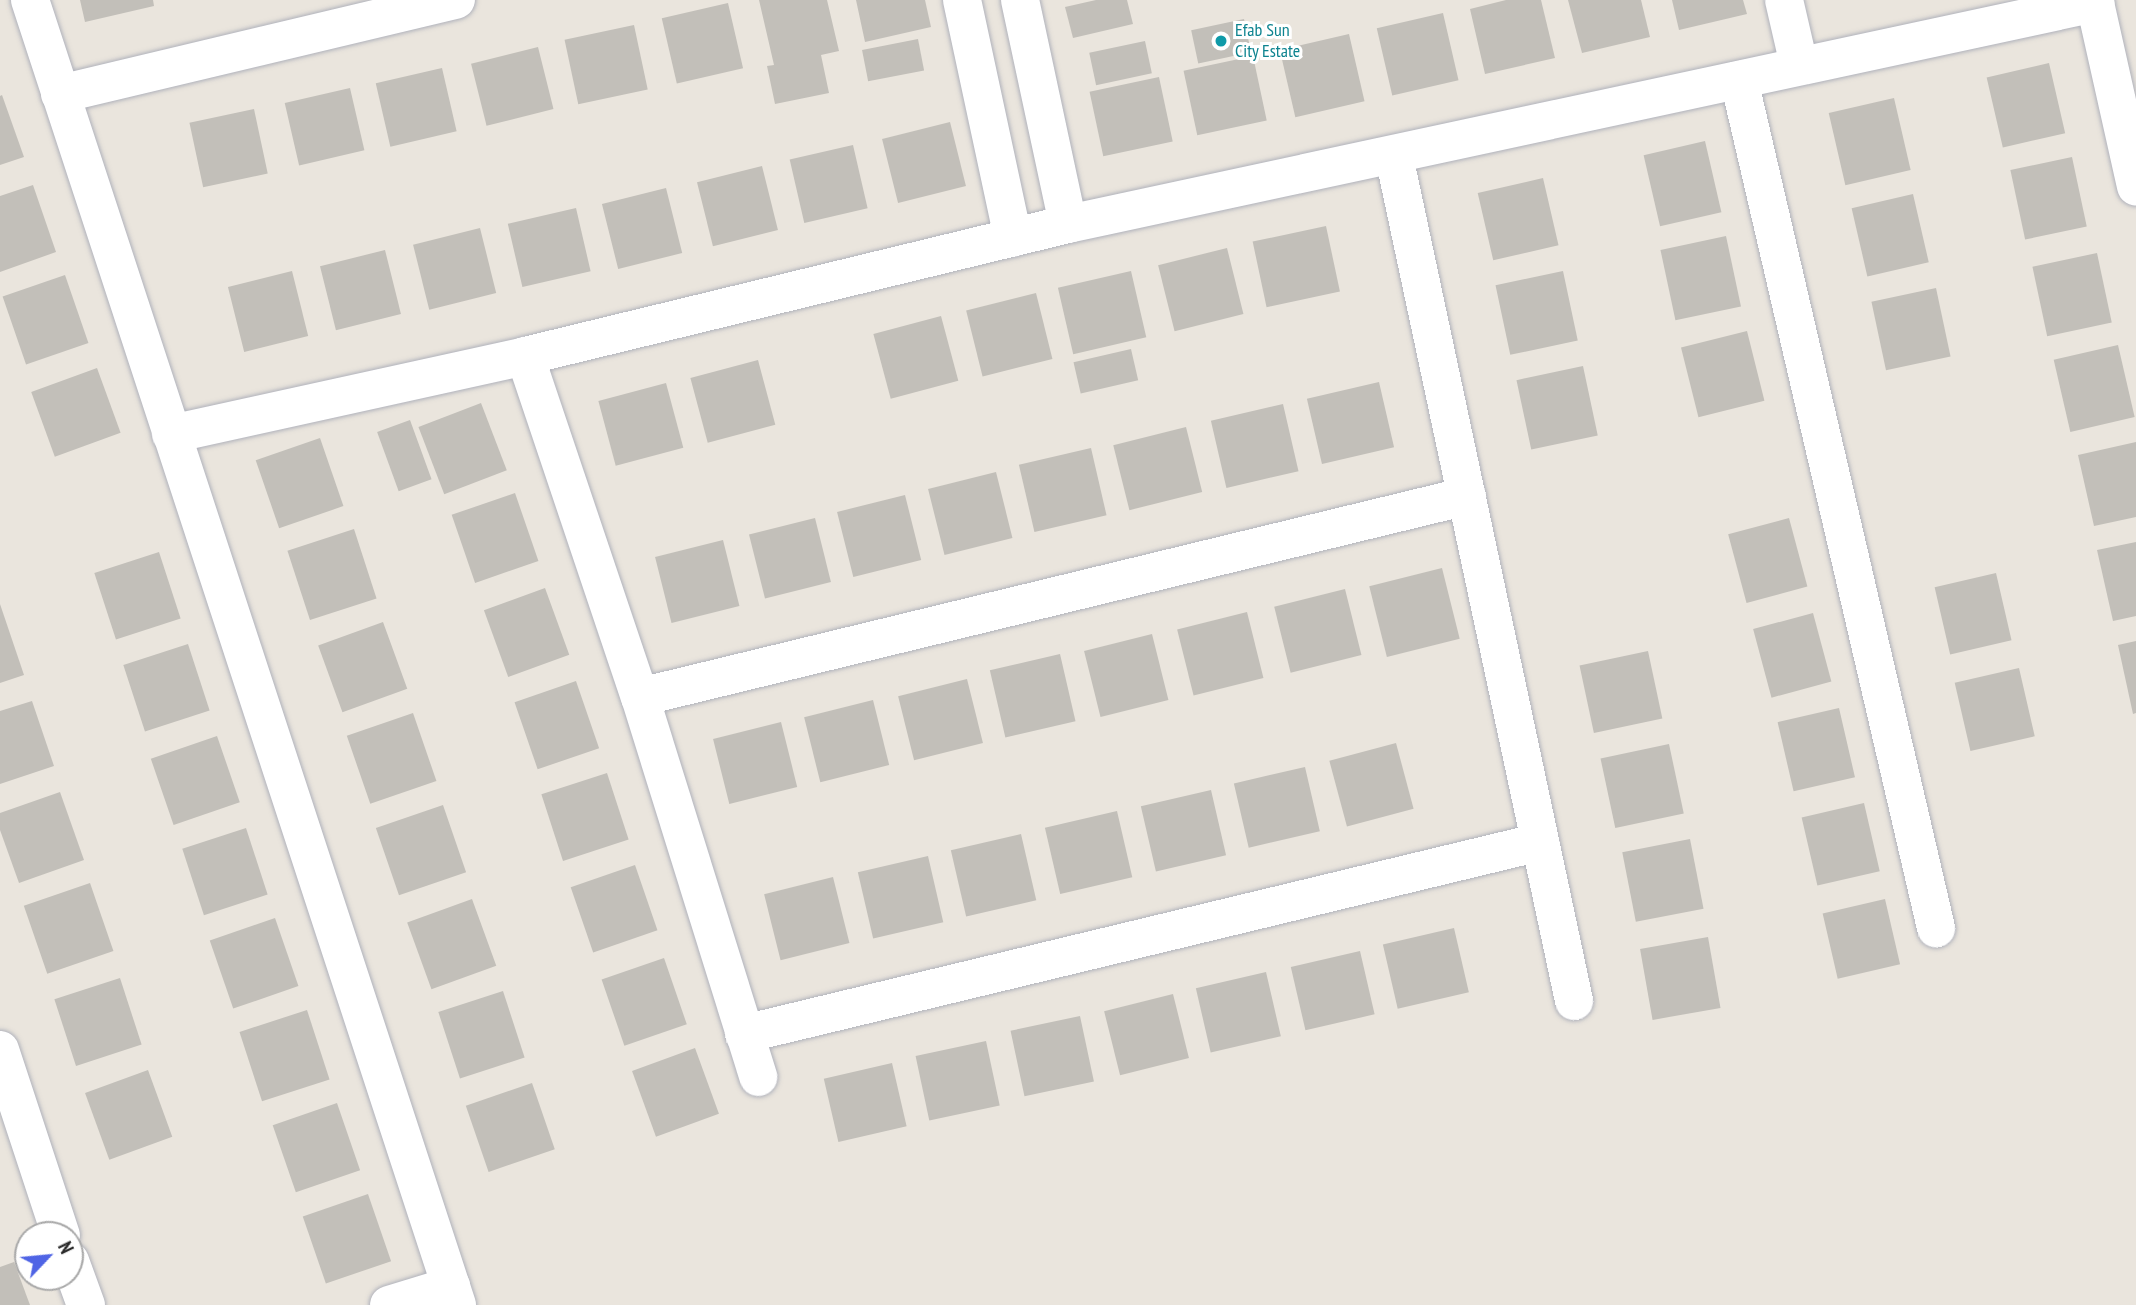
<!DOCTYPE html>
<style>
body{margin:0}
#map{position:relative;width:2136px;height:1305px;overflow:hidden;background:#eae5dd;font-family:"PT Sans Narrow",sans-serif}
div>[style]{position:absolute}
.building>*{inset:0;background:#c2bfb9;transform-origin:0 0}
.roads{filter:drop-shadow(0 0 2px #b0b2bb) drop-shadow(0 0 2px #b0b2bb)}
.street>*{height:38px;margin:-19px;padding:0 19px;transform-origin:19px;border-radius:19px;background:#fff}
.dots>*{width:19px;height:19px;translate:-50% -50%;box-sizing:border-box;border:4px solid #fff;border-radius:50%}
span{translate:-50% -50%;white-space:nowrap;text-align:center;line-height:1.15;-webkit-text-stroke:6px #fff;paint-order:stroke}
.culture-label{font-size:18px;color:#0d838f}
.left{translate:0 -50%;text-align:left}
.north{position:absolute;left:14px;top:1221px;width:70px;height:70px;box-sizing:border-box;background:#fff;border:2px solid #a9a9a9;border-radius:50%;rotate:64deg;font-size:19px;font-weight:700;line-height:28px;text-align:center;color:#292929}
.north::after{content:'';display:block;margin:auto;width:24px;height:32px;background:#4f64e5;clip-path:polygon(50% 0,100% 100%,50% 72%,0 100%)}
</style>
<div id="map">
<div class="building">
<div style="clip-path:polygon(80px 0,153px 0,154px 6px,85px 22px)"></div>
<div style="clip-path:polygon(759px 0,827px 0,839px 51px,821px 55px,829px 93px,775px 104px,767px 66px,774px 65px)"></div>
<div style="clip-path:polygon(856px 0,925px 0,931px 27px,865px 42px)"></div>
<div style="clip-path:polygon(1096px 0,1127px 0,1133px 24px,1073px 38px,1065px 7px)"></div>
<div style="clip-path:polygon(1506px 0,1541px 0,1555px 58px,1485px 74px,1470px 9px)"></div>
<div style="clip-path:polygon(1568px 0,1641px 0,1650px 37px,1582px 53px)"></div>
<div style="clip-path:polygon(1672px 0,1743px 0,1747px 14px,1679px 30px)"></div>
<div style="left:728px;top:3px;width:67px;height:68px;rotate:77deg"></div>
<div style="left:1443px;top:13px;width:69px;height:68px;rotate:77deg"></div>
<div style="left:1244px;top:19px;width:34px;height:54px;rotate:78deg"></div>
<div style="left:634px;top:25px;width:66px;height:71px;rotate:78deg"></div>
<div style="left:1349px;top:34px;width:69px;height:71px;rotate:77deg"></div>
<div style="left:918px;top:39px;width:32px;height:57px;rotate:79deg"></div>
<div style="left:1145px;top:41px;width:33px;height:57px;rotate:78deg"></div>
<div style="left:538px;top:47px;width:64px;height:69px;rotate:76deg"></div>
<div style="left:1253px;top:56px;width:66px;height:71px;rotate:78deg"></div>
<div style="left:2049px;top:63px;width:72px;height:64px;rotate:77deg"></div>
<div style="left:442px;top:68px;width:65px;height:68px;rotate:77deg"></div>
<div style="left:1159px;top:77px;width:66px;height:71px;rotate:78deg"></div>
<div style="left:350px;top:88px;width:64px;height:67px;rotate:77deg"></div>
<div style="clip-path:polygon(2px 95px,24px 157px,0 165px,0 96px)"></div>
<div style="left:1894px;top:98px;width:74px;height:67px;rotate:77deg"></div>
<div style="left:254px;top:109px;width:66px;height:66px;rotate:78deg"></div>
<div style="left:950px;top:122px;width:66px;height:70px;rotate:76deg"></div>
<div style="left:1705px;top:141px;width:73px;height:63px;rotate:77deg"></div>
<div style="left:853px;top:145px;width:65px;height:65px;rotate:77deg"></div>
<div style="left:2072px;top:157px;width:71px;height:63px;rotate:78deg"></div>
<div style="left:762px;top:166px;width:66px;height:67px;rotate:76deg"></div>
<div style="left:1543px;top:178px;width:69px;height:67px;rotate:77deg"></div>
<div style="clip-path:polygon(33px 185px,56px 252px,0 272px,0 196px)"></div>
<div style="left:666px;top:188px;width:67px;height:66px;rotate:76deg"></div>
<div style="left:1913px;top:194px;width:70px;height:63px;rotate:77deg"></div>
<div style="left:576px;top:208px;width:65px;height:70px;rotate:77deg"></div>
<div style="left:1326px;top:226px;width:67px;height:75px;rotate:78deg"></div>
<div style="left:480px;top:228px;width:67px;height:69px;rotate:76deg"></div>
<div style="left:1726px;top:236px;width:72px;height:67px;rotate:78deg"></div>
<div style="left:1227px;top:248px;width:68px;height:71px;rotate:76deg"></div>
<div style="left:385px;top:250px;width:66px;height:67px;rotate:76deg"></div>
<div style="left:2097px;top:253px;width:71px;height:66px;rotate:78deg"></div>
<div style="left:292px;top:271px;width:67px;height:66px;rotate:76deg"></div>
<div style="left:1131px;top:271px;width:68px;height:75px;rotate:77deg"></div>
<div style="left:1563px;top:271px;width:71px;height:69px;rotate:78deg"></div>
<div style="left:65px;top:275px;width:72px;height:66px;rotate:71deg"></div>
<div style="left:1936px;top:288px;width:70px;height:66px;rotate:78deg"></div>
<div style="left:1036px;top:293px;width:68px;height:72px;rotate:76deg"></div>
<div style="left:941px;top:316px;width:67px;height:70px;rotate:75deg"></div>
<div style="left:1747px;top:331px;width:72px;height:68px;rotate:76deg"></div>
<div style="left:2118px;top:345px;width:74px;height:66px;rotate:77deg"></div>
<div style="left:1131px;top:349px;width:32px;height:59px;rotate:77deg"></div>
<div style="left:758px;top:360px;width:67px;height:70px;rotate:75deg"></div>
<div style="left:1583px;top:366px;width:71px;height:68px;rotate:78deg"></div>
<div style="left:97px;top:368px;width:69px;height:70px;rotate:70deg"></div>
<div style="left:1379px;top:382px;width:67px;height:74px;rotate:77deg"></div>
<div style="left:666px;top:383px;width:67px;height:70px;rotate:75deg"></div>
<div style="left:481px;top:403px;width:72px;height:67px;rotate:69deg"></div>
<div style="left:1283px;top:404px;width:69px;height:74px;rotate:77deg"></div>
<div style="left:410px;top:420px;width:63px;height:35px;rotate:70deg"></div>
<div style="left:1186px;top:427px;width:67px;height:75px;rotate:76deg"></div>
<div style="left:320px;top:438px;width:72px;height:68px;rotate:71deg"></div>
<div style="clip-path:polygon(2136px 442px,2136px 517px,2094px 526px,2078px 455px)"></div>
<div style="left:1091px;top:448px;width:69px;height:74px;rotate:77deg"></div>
<div style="left:996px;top:472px;width:68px;height:70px;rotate:76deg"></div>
<div style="left:515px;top:493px;width:72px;height:67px;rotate:71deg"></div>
<div style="left:905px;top:495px;width:67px;height:70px;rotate:76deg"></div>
<div style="left:815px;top:518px;width:66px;height:68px;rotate:76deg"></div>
<div style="left:1789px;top:518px;width:71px;height:63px;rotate:75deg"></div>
<div style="left:354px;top:529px;width:73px;height:70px;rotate:72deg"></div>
<div style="left:723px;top:540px;width:68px;height:70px;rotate:76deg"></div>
<div style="clip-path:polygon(2136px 542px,2136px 616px,2113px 621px,2097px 550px)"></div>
<div style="left:159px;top:552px;width:70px;height:68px;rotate:72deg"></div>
<div style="left:1442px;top:568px;width:73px;height:75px;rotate:76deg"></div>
<div style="left:1996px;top:573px;width:69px;height:63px;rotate:77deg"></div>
<div style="left:545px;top:588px;width:71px;height:65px;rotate:70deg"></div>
<div style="left:1345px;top:589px;width:68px;height:73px;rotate:76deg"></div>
<div style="clip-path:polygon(0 604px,24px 675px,0 683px)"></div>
<div style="left:1247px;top:612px;width:68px;height:72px;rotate:76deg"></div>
<div style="left:1813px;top:613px;width:71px;height:62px;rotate:75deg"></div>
<div style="left:383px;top:622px;width:71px;height:69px;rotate:70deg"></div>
<div style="left:1152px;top:634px;width:68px;height:70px;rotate:76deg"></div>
<div style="clip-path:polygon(2136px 641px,2136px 713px,2133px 714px,2118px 645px)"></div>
<div style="left:188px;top:644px;width:70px;height:68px;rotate:72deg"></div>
<div style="left:1648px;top:651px;width:69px;height:70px;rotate:78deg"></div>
<div style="left:1060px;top:654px;width:69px;height:72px;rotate:77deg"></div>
<div style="left:2019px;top:668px;width:70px;height:66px;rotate:77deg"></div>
<div style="left:967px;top:679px;width:66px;height:71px;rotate:76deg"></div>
<div style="left:576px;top:681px;width:71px;height:65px;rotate:71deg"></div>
<div style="left:873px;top:700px;width:67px;height:71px;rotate:76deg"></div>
<div style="clip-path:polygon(32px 701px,54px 766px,0 784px,0 711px)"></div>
<div style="left:1839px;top:708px;width:71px;height:63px;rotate:77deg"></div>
<div style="left:413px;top:713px;width:72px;height:70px;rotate:71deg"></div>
<div style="left:781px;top:722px;width:67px;height:70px;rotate:76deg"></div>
<div style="left:217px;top:736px;width:70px;height:70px;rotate:71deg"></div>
<div style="left:1396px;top:743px;width:68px;height:69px;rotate:75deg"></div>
<div style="left:1669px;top:744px;width:71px;height:70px;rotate:78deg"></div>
<div style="left:1305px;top:767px;width:66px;height:73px;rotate:77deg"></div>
<div style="left:607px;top:773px;width:70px;height:69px;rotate:72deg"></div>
<div style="left:1211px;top:790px;width:67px;height:72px;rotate:77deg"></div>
<div style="clip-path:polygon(60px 792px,84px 860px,19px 883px,0 830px,0 813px)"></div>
<div style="left:1864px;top:803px;width:70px;height:64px;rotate:77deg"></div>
<div style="left:443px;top:805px;width:71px;height:71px;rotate:71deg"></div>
<div style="left:1117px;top:811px;width:68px;height:74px;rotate:77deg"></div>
<div style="left:246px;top:828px;width:70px;height:67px;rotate:72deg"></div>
<div style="left:1021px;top:834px;width:68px;height:72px;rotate:77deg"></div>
<div style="left:1690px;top:839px;width:71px;height:69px;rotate:79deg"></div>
<div style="left:928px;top:856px;width:68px;height:72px;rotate:77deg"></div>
<div style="left:635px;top:865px;width:69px;height:68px;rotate:71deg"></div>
<div style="left:833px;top:877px;width:68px;height:71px;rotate:76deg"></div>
<div style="left:90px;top:883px;width:72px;height:70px;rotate:71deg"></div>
<div style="left:472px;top:899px;width:71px;height:69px;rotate:70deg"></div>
<div style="left:1885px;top:899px;width:67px;height:64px;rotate:77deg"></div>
<div style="left:275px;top:918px;width:72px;height:69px;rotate:71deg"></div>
<div style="left:1454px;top:928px;width:66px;height:73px;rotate:77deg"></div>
<div style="left:1708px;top:937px;width:72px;height:69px;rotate:80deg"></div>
<div style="left:1360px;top:951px;width:65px;height:71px;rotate:77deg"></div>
<div style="left:664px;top:958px;width:70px;height:66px;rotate:71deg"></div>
<div style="left:1266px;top:972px;width:66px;height:72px;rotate:77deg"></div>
<div style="left:120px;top:978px;width:70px;height:69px;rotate:72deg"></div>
<div style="left:503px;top:991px;width:70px;height:68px;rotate:72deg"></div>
<div style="left:1173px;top:994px;width:66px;height:71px;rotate:76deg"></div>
<div style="left:307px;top:1010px;width:73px;height:71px;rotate:72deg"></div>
<div style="left:1080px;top:1016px;width:67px;height:71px;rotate:78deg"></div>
<div style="left:986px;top:1041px;width:66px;height:72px;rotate:78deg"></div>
<div style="left:695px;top:1048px;width:70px;height:67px;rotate:70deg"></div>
<div style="left:892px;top:1063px;width:65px;height:70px;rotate:77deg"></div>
<div style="left:148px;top:1070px;width:71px;height:67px;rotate:70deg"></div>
<div style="left:532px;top:1083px;width:70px;height:70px;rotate:71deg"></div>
<div style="left:337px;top:1103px;width:71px;height:68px;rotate:71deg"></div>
<div style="left:368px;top:1194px;width:71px;height:69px;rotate:71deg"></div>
<div style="clip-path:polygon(14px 1262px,30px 1305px,0 1305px,0 1267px)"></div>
</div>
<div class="roads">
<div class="street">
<div style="left:30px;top:0;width:1373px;rotate:71.88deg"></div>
<div style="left:962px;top:0;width:243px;rotate:77.9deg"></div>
<div style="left:1020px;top:0;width:229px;rotate:77.9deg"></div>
<div style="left:1784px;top:0;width:67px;rotate:77deg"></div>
<div style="left:1739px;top:80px;width:871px;rotate:76.92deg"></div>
<div style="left:60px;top:94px;width:407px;rotate:-13.4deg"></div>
<div style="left:1394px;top:156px;width:864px;rotate:77.97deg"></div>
<div style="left:525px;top:356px;width:360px;rotate:71.4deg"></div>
<div style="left:640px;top:697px;width:398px;rotate:72.7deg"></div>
<div style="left:171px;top:434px;width:362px;rotate:-12.4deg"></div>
<div style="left:525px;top:356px;width:559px;rotate:-13.66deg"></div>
<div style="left:1068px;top:224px;width:1051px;rotate:-12.14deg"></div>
<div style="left:2095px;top:3px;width:188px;rotate:77.4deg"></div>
<div style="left:640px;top:697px;width:851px;rotate:-13.66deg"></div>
<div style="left:744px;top:1034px;width:819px;rotate:-13.56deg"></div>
<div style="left:0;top:1050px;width:195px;rotate:71.8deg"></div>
<div style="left:70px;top:1261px;width:47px;rotate:70deg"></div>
<div style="left:389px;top:1305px;width:65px;rotate:-17deg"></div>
</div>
</div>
<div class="dots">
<div style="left:1221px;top:41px;background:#0f9aa8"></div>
</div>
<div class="culture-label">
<span class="left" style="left:1235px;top:41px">Efab Sun<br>City Estate</span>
</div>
<div class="north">N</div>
</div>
